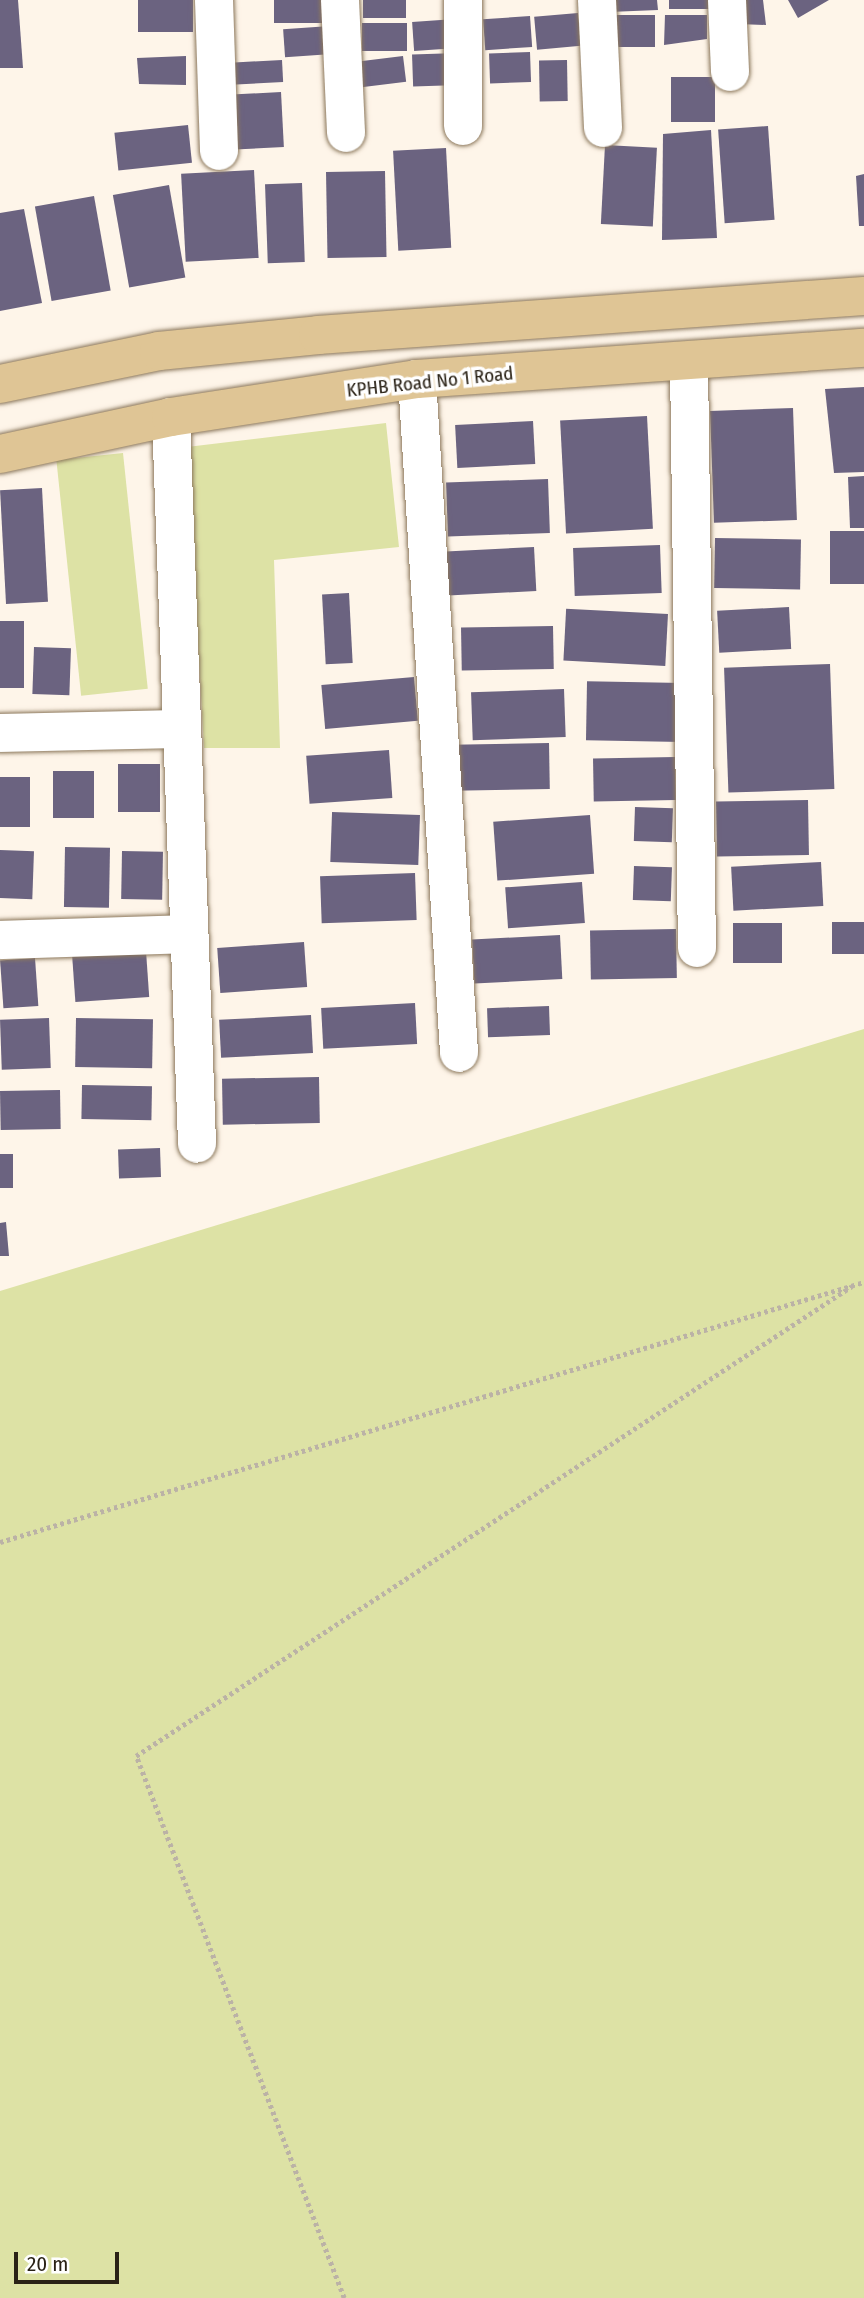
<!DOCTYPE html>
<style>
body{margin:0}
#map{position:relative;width:864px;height:2298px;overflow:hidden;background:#fef5e9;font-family:"Fira Sans Condensed",sans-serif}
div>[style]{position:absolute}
.green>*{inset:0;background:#dde2a5;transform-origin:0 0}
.building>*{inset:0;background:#6b6380;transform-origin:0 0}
.path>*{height:4.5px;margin-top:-2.25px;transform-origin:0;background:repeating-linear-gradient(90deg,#bbb2a6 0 3.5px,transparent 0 7px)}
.roads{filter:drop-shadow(0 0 2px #8c785c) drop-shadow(0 0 2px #8c785c)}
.minor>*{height:38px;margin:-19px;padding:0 19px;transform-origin:19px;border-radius:19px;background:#fff}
.major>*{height:38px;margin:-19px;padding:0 19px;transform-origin:19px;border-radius:19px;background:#dfc595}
span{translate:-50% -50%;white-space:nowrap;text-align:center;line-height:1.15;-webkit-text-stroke:7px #fff;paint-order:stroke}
.street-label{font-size:19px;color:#2a2216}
.scale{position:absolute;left:14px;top:2252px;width:105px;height:32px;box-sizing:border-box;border:4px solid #2a2216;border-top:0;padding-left:9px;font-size:21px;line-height:24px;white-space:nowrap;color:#2a2216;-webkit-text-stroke:5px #fff;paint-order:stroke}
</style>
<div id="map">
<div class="green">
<div style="clip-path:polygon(386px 423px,399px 547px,274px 560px,280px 748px,204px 748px,187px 447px)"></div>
<div style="left:123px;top:453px;width:237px;height:67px;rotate:84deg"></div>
<div style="clip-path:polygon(864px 1029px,864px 2298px,0 2298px,0 1291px)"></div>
</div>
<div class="building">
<div style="clip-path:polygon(0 0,18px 0,23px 68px,0 68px)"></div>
<div style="left:138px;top:0;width:55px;height:32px"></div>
<div style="left:274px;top:0;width:53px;height:23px"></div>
<div style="left:363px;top:0;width:43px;height:18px"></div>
<div style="clip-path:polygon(609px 0,657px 0,658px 10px,609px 12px)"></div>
<div style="left:669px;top:0;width:48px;height:9px"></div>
<div style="clip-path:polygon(738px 0,763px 0,766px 25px,738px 24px)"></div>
<div style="clip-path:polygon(788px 0,829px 0,798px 18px)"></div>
<div style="left:578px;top:13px;width:33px;height:44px;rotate:85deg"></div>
<div style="left:609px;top:15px;width:46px;height:32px"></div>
<div style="clip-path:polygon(665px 15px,707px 15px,707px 39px,664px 45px)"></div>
<div style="left:530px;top:16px;width:31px;height:47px;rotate:86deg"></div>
<div style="left:455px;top:19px;width:29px;height:43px;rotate:86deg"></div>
<div style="left:407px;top:23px;width:28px;height:45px;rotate:90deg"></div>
<div style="left:330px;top:26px;width:28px;height:47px;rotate:86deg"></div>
<div style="left:530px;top:52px;width:30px;height:41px;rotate:88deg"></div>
<div style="left:458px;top:53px;width:32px;height:46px;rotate:88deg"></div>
<div style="clip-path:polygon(186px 56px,186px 85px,139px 84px,137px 58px)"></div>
<div style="left:403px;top:56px;width:26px;height:45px;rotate:83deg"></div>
<div style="left:282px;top:60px;width:22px;height:52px;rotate:87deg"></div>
<div style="left:567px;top:60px;width:41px;height:28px;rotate:89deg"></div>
<div style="left:671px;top:77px;width:44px;height:45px"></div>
<div style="left:281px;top:92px;width:55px;height:49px;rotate:87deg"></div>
<div style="left:188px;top:125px;width:38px;height:74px;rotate:84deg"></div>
<div style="left:768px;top:126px;width:94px;height:50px;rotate:86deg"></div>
<div style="clip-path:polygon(711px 130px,717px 238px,662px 240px,663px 134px)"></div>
<div style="left:605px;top:145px;width:52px;height:79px;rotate:3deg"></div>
<div style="left:446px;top:148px;width:100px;height:53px;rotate:87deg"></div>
<div style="left:254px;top:170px;width:88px;height:73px;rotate:87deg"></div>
<div style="left:385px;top:171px;width:86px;height:59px;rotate:89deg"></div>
<div style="clip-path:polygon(864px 174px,864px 226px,859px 226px,856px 176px)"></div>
<div style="left:302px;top:183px;width:79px;height:37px;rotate:88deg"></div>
<div style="left:169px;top:185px;width:94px;height:57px;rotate:80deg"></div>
<div style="left:94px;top:196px;width:96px;height:60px;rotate:80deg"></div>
<div style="clip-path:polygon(24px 209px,42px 303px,0 311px,0 213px)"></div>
<div style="clip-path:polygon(864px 387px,864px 472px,834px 473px,825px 389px)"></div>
<div style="left:793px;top:408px;width:112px;height:83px;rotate:88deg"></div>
<div style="left:647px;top:416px;width:113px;height:87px;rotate:87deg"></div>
<div style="left:533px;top:421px;width:43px;height:78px;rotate:87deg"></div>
<div style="clip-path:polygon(864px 476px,864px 528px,850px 528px,848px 477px)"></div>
<div style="left:548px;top:479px;width:54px;height:102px;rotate:88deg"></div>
<div style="left:42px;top:488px;width:114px;height:42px;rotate:87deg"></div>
<div style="left:864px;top:531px;width:53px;height:34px;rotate:90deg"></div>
<div style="left:715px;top:538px;width:86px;height:50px;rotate:1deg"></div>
<div style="left:660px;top:545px;width:48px;height:87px;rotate:88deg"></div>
<div style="left:534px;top:547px;width:44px;height:88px;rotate:87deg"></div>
<div style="left:349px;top:593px;width:70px;height:27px;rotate:87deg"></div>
<div style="left:789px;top:607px;width:42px;height:72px;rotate:87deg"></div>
<div style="left:668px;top:614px;width:52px;height:102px;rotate:93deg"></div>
<div style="left:0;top:621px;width:24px;height:67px"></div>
<div style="left:553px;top:626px;width:43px;height:92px;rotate:89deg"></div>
<div style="left:34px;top:647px;width:37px;height:47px;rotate:2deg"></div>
<div style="left:830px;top:664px;width:125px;height:106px;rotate:88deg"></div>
<div style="left:414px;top:677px;width:44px;height:93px;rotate:85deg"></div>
<div style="left:683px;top:683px;width:59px;height:96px;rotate:91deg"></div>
<div style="left:564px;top:689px;width:48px;height:93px;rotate:88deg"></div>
<div style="left:549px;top:743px;width:46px;height:97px;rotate:89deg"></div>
<div style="left:389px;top:750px;width:48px;height:83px;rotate:86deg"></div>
<div style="left:675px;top:757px;width:43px;height:82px;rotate:89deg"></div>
<div style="left:118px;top:764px;width:42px;height:48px"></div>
<div style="left:53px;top:771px;width:41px;height:47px"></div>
<div style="left:0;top:777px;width:30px;height:50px"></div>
<div style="left:808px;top:800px;width:55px;height:92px;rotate:89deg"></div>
<div style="left:635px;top:807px;width:38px;height:34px;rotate:2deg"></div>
<div style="left:420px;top:815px;width:50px;height:88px;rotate:92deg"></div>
<div style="left:590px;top:815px;width:59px;height:97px;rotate:86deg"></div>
<div style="left:65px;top:847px;width:45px;height:60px;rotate:1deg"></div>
<div style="left:0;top:850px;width:34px;height:48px;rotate:2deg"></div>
<div style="left:122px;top:851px;width:41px;height:48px;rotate:1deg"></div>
<div style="left:821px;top:862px;width:44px;height:90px;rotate:87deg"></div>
<div style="left:634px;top:866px;width:38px;height:34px;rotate:2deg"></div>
<div style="left:415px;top:873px;width:47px;height:95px;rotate:88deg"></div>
<div style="left:582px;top:882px;width:41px;height:77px;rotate:86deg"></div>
<div style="left:864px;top:922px;width:32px;height:32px;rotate:90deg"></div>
<div style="left:733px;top:923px;width:49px;height:40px"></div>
<div style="left:676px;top:929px;width:49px;height:86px;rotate:89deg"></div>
<div style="left:560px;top:935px;width:44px;height:88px;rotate:87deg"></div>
<div style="left:304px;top:942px;width:45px;height:87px;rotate:86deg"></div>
<div style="left:146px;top:951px;width:46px;height:74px;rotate:86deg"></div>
<div style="left:35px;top:958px;width:48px;height:35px;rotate:86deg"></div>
<div style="left:415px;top:1003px;width:41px;height:94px;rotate:87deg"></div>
<div style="left:549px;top:1006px;width:29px;height:62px;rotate:88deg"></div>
<div style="left:311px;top:1015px;width:38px;height:92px;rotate:87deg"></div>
<div style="left:49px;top:1018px;width:50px;height:49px;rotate:88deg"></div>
<div style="left:76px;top:1018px;width:77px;height:49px;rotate:1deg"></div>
<div style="left:319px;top:1077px;width:46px;height:97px;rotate:89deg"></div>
<div style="left:82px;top:1085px;width:70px;height:34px;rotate:1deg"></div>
<div style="left:60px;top:1090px;width:39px;height:60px;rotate:89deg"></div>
<div style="left:160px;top:1148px;width:29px;height:42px;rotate:88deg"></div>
<div style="left:0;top:1154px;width:13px;height:34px"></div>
<div style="clip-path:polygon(6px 1222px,9px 1256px,0 1256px,0 1223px)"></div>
</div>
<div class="path">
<div style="left:0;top:1542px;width:902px;rotate:-16.75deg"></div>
<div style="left:344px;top:2298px;width:581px;rotate:-110.99deg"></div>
<div style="left:136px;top:1756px;width:856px;rotate:-33.28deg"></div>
</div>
<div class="roads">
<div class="minor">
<div style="left:214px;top:0;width:151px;rotate:88.1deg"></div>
<div style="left:340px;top:0;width:133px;rotate:87.4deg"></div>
<div style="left:463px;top:0;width:126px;rotate:90deg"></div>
<div style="left:597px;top:0;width:128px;rotate:87.3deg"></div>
<div style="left:727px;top:0;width:72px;rotate:87.6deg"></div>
<div style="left:689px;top:363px;width:585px;rotate:89.22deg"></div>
<div style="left:417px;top:379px;width:675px;rotate:86.43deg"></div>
<div style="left:171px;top:417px;width:727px;rotate:87.95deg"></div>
<div style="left:0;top:733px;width:181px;rotate:-1.3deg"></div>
<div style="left:0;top:940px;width:188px;rotate:-1.8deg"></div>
</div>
<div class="major">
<div style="left:0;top:384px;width:162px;rotate:-11.7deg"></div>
<div style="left:159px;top:351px;width:160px;rotate:-5.7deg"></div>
<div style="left:318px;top:335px;width:547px;rotate:-4.09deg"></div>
<div style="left:0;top:454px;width:175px;rotate:-12.2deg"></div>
<div style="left:171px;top:417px;width:249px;rotate:-8.8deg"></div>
<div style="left:417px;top:379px;width:448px;rotate:-4deg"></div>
</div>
</div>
<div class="street-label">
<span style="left:430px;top:382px;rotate:-6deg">KPHB Road No 1 Road</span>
</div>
<div class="scale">20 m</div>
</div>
